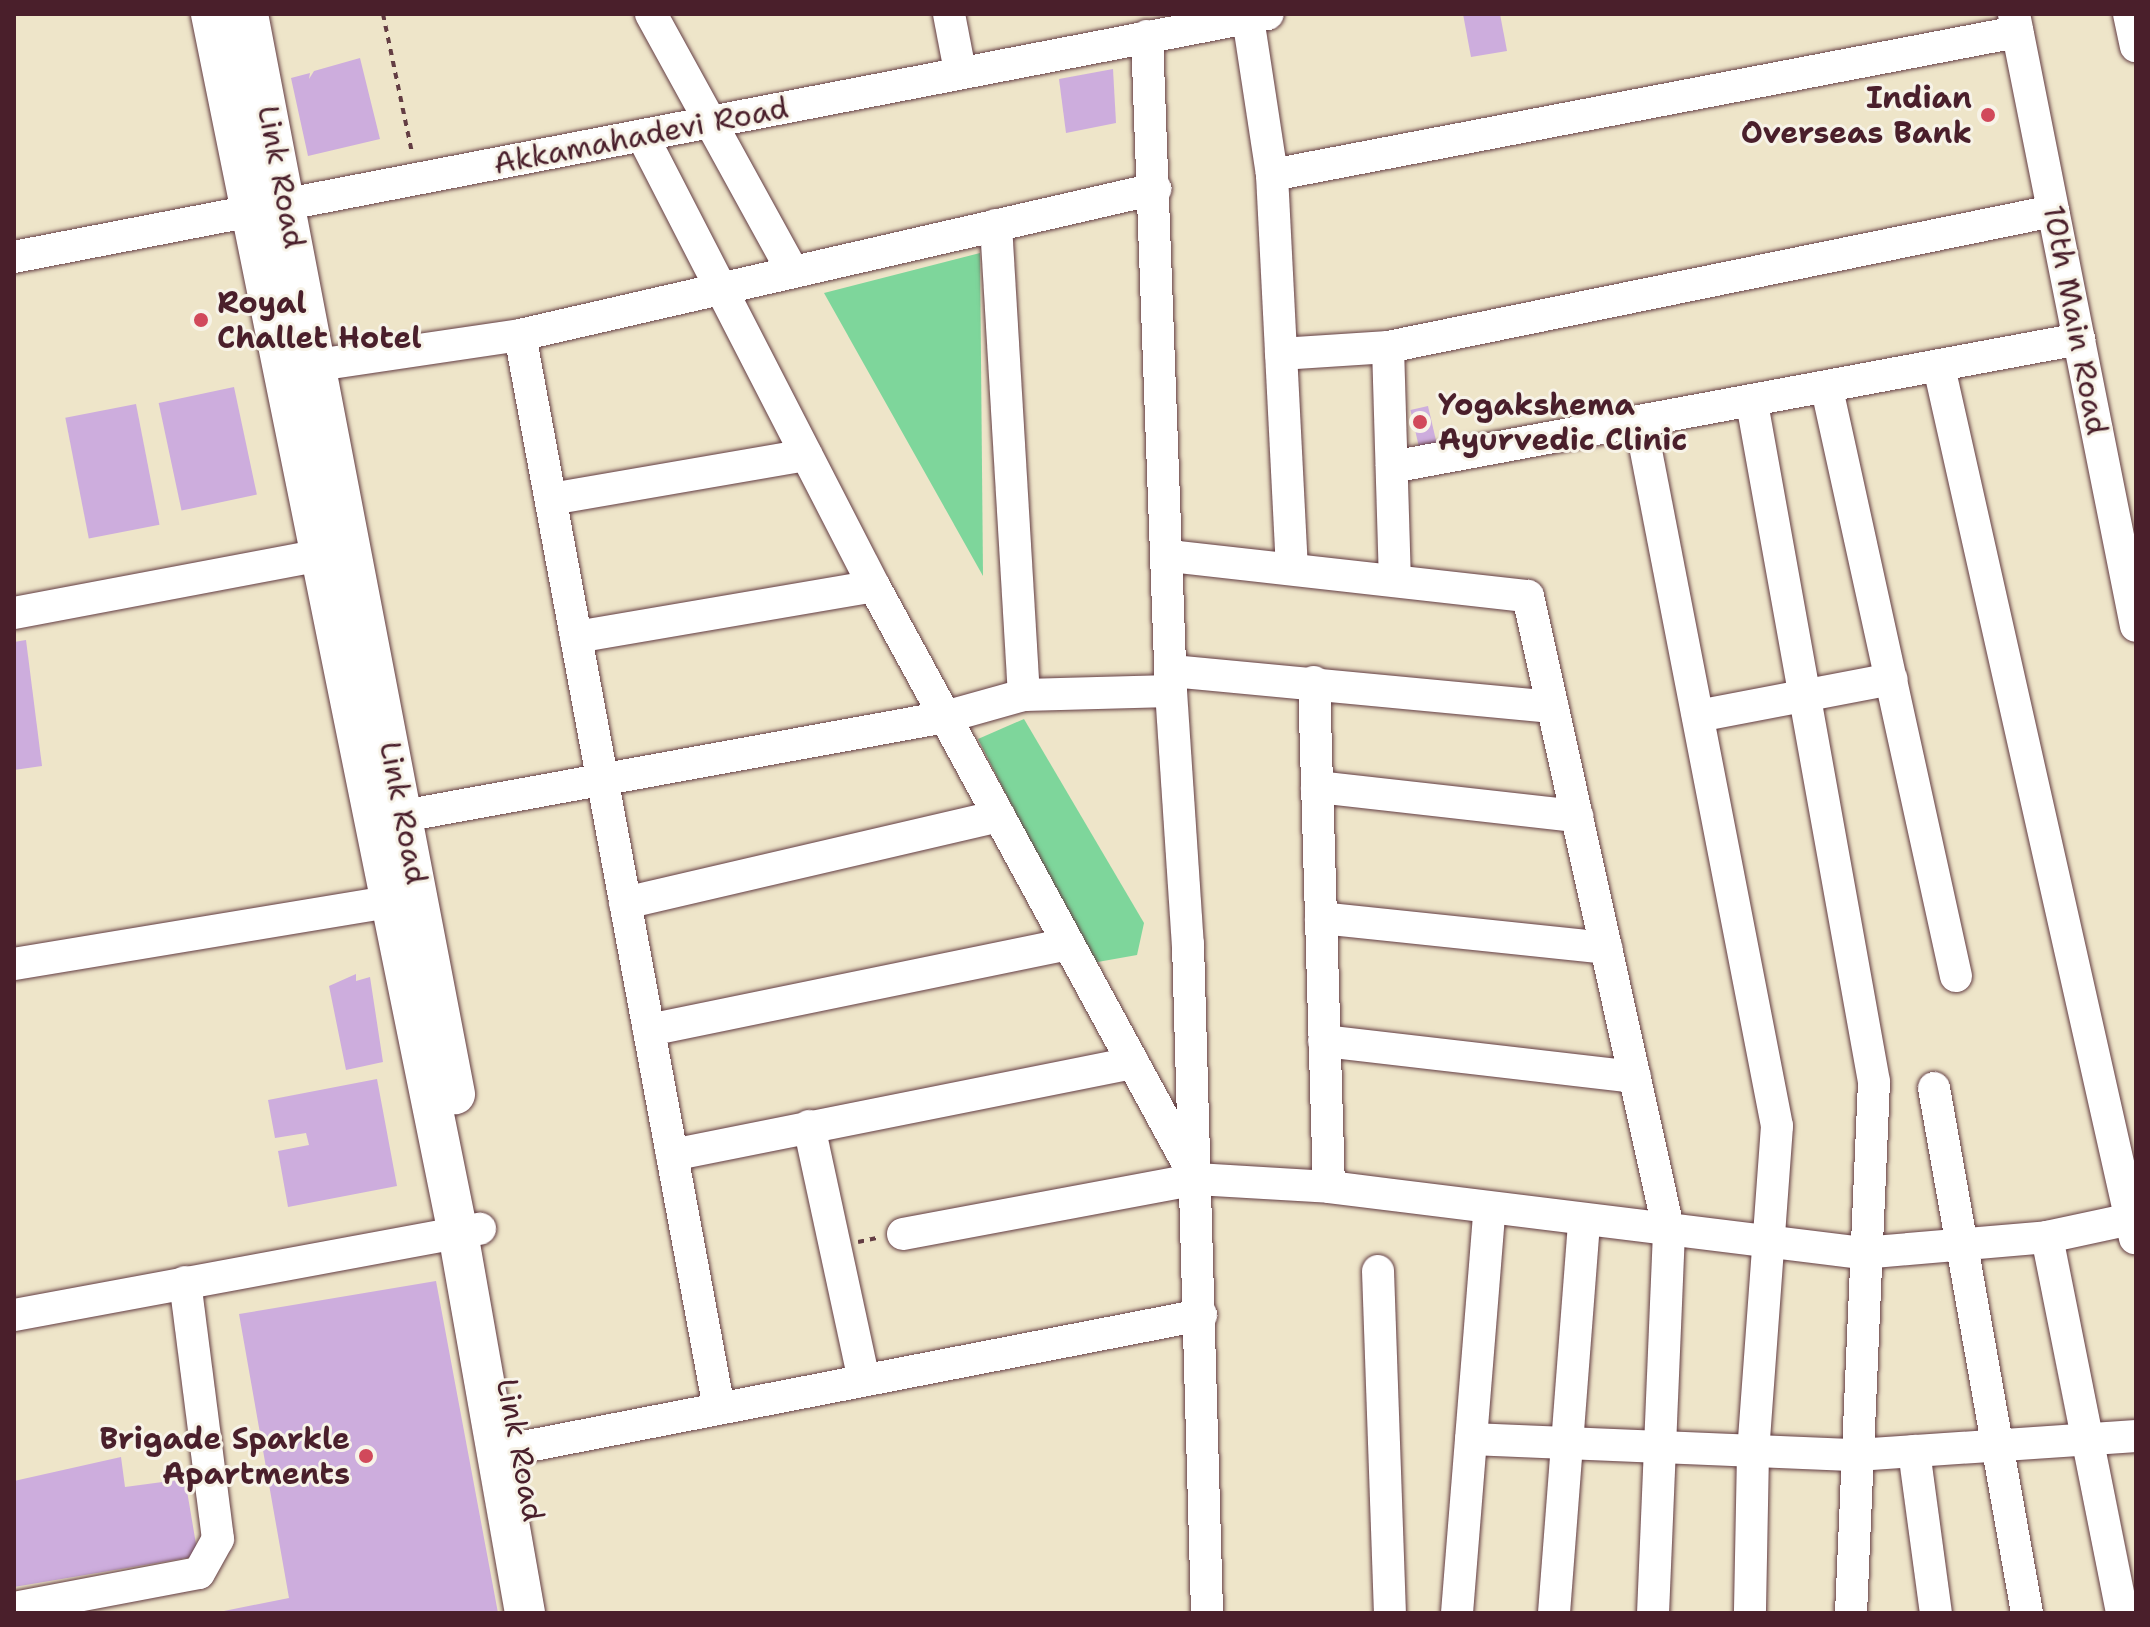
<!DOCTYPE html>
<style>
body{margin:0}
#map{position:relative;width:2150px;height:1627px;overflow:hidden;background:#eee5c9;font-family:"Shantell Sans",sans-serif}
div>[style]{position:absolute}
.green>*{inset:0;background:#7ed69b}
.building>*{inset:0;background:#cdaddd;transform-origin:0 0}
.path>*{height:4px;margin-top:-2px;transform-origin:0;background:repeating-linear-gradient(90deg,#633d43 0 6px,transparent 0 12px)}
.roads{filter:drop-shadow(0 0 2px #633d43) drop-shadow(0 0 2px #633d43)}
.minor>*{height:32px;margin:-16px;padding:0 16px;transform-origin:16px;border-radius:16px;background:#fff}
.major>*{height:40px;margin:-20px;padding:0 20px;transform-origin:20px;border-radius:20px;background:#fff}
.dots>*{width:22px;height:22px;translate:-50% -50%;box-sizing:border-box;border:4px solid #f7f3e8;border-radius:50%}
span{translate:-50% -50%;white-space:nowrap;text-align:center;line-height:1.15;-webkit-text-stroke:6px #f7f3e8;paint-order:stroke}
.poi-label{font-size:30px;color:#4a1f2b;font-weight:700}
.right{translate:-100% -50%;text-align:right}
.left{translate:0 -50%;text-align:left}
.street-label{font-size:30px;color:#4a1f2b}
.frame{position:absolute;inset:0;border:16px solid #4a1f2b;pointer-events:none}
</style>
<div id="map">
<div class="green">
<div style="clip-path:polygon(980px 253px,983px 576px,824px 293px)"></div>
<div style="clip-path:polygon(1024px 719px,1144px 923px,1137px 955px,1092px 963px,978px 739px)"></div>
</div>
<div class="building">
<div style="clip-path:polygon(1463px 14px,1500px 14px,1507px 51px,1471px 57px)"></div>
<div style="clip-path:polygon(360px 58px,380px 139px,308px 156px,291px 78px,310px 73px,309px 79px,314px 71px)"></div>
<div style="clip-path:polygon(1113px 69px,1116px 123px,1066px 133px,1059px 79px)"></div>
<div style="left:234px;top:387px;width:110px;height:77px;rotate:78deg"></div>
<div style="left:136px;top:404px;width:123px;height:72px;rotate:79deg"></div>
<div style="left:1428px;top:406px;width:44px;height:18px;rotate:77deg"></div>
<div style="clip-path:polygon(26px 640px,42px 766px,14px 770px,14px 642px)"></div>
<div style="clip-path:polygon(356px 974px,356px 981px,370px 977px,383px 1062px,346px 1070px,329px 986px)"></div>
<div style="clip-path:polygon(377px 1079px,397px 1186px,288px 1207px,278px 1151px,309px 1145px,306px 1133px,275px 1138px,268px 1100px)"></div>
<div style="clip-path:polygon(436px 1281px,498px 1613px,214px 1613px,289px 1598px,239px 1314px)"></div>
<div style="clip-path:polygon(121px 1457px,125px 1487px,185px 1479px,198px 1556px,14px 1587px,14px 1481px)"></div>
</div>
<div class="path">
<div style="left:383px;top:14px;width:142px;rotate:78.2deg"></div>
<div style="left:858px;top:1242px;width:19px;rotate:-12deg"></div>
</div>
<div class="roads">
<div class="minor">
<div style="left:651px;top:14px;width:293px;rotate:61.2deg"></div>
<div style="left:949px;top:14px;width:58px;rotate:79.1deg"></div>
<div style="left:2014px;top:14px;width:624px;rotate:78.73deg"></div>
<div style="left:2129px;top:14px;width:33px;rotate:78deg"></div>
<div style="left:1248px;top:18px;width:159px;rotate:81.3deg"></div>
<div style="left:1272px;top:175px;width:394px;rotate:87.1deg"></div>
<div style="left:1147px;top:36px;width:655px;rotate:87.9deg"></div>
<div style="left:1171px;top:691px;width:254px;rotate:86.2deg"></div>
<div style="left:1188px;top:944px;width:669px;rotate:88.37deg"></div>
<div style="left:643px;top:137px;width:505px;rotate:62.78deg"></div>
<div style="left:874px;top:586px;width:668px;rotate:61.48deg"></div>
<div style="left:1272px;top:175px;width:759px;rotate:-10.87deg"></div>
<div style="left:996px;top:225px;width:471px;rotate:86.6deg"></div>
<div style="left:14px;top:257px;width:1277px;rotate:-10.97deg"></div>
<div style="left:520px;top:335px;width:1092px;rotate:79.5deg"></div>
<div style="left:1388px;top:347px;width:233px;rotate:88.3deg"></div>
<div style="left:1281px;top:354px;width:107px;rotate:-3.7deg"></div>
<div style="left:1388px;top:347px;width:679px;rotate:-11.56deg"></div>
<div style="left:317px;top:365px;width:205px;rotate:-8.4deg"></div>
<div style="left:520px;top:335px;width:652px;rotate:-12.95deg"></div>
<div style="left:1939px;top:367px;width:893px;rotate:77.32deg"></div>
<div style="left:1827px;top:389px;width:601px;rotate:77.61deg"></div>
<div style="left:1752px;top:403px;width:690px;rotate:79.81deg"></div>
<div style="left:1874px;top:1082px;width:531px;rotate:92.48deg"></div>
<div style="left:1641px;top:425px;width:714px;rotate:79.02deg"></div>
<div style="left:1777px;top:1126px;width:328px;rotate:94.2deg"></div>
<div style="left:1753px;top:1453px;width:160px;rotate:91.1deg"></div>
<div style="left:1392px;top:467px;width:699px;rotate:-10.55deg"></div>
<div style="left:551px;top:499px;width:259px;rotate:-9.8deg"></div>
<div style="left:1169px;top:556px;width:361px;rotate:6.4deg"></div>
<div style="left:1528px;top:596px;width:651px;rotate:77.5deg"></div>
<div style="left:1669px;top:1232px;width:381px;rotate:92.4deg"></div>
<div style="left:14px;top:613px;width:333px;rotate:-10.7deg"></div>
<div style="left:576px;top:637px;width:302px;rotate:-9.7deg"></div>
<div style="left:1172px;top:671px;width:382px;rotate:5.4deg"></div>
<div style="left:1314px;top:682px;width:505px;rotate:88.3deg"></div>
<div style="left:1698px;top:716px;width:197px;rotate:-10.8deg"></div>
<div style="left:1317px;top:787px;width:262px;rotate:6.4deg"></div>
<div style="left:403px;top:816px;width:551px;rotate:-10.35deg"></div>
<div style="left:945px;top:717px;width:82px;rotate:-15.6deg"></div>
<div style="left:1024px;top:695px;width:147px;rotate:-1.6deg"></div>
<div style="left:625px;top:903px;width:384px;rotate:-13.1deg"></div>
<div style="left:1321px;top:918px;width:287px;rotate:6deg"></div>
<div style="left:14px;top:964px;width:378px;rotate:-9.4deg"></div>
<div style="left:649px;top:1030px;width:428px;rotate:-11.6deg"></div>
<div style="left:1324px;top:1041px;width:313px;rotate:6.6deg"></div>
<div style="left:1934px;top:1088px;width:533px;rotate:79.95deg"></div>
<div style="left:809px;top:1126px;width:256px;rotate:77.8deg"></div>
<div style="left:672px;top:1155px;width:470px;rotate:-11.3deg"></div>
<div style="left:903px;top:1234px;width:298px;rotate:-10.6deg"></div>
<div style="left:1196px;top:1179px;width:133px;rotate:3.4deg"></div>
<div style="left:1329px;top:1187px;width:537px;rotate:7.06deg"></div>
<div style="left:1862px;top:1253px;width:186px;rotate:-4.9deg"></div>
<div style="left:2047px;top:1237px;width:91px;rotate:-12.1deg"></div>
<div style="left:2047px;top:1237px;width:383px;rotate:78.7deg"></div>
<div style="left:1378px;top:1271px;width:342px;rotate:88deg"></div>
<div style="left:14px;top:1315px;width:474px;rotate:-10.5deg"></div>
<div style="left:1471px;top:1439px;width:386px;rotate:2.4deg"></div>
<div style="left:1857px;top:1455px;width:280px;rotate:-3.9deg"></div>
<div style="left:518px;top:1448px;width:696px;rotate:-11.02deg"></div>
<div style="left:1914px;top:1451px;width:163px;rotate:82.3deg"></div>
<div style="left:14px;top:1608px;width:188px;rotate:-10.7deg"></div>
<div style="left:199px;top:1573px;width:39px;rotate:-61deg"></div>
<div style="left:218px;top:1539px;width:259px;rotate:-97.3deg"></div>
<div style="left:1457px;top:1613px;width:402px;rotate:-85.4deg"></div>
<div style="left:1554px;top:1613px;width:392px;rotate:-85.6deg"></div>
</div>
<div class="major">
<div style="left:211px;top:14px;width:1244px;rotate:78.55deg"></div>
<div style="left:458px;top:1233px;width:386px;rotate:80deg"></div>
<div style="left:248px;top:14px;width:1100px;rotate:79.15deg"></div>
</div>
</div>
<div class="dots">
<div style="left:1988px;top:115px;background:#d1495b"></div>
<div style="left:201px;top:320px;background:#d1495b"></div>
<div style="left:1420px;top:422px;background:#d1495b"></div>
<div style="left:366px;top:1456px;background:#d1495b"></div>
</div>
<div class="poi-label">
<span class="right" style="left:1972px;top:115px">Indian<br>Overseas Bank</span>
<span class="left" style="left:217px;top:320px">Royal<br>Challet Hotel</span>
<span class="left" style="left:1438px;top:422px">Yogakshema<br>Ayurvedic Clinic</span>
<span class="right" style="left:350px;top:1456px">Brigade Sparkle<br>Apartments</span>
</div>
<div class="street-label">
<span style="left:641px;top:136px;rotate:-11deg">Akkamahadevi Road</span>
<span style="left:281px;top:177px;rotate:79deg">Link Road</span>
<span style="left:2075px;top:320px;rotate:79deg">10th Main Road</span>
<span style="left:403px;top:813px;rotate:79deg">Link Road</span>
<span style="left:520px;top:1450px;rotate:79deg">Link Road</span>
</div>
<div class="frame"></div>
</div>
